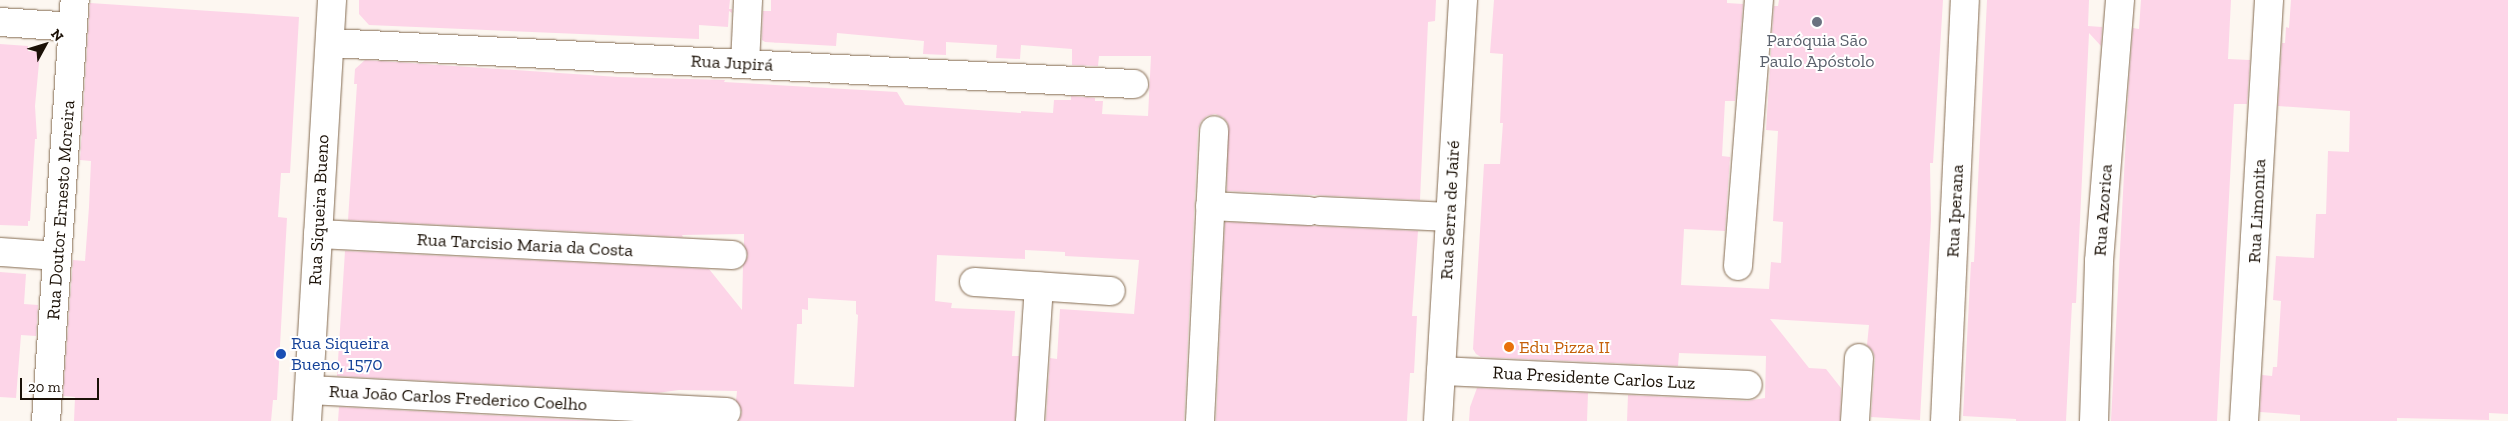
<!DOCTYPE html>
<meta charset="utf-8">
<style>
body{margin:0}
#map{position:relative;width:2508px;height:421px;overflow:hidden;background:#fdf7f1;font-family:"Zilla Slab",serif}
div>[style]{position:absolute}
.building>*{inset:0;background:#fdd5e8}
.roads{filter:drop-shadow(0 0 1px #856c52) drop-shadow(0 0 1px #856c52)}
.minor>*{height:28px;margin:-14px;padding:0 14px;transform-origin:14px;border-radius:14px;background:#fff}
.tertiary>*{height:28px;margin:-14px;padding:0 14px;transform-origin:14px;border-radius:14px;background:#fff}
.secondary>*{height:28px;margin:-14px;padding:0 14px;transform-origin:14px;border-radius:14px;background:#fff}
.dots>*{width:14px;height:14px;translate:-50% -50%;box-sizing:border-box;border:2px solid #fff;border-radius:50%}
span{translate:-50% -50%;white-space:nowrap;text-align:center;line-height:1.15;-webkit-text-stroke:4px #fff;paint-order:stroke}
.worship-label{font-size:18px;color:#5b616d}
.street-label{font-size:18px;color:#1b1107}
.transit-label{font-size:18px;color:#164399}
.left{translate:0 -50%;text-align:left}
.food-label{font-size:18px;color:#c56008}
.north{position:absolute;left:20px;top:20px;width:50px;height:50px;-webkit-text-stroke:4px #fff;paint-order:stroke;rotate:51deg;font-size:14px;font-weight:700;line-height:20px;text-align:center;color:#1b1107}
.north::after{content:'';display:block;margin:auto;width:18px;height:22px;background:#1b1107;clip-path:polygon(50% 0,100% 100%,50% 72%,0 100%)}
.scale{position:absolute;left:20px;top:378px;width:79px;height:22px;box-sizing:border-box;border:2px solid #1b1107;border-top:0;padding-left:6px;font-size:15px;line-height:18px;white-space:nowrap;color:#1b1107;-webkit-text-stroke:4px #fff;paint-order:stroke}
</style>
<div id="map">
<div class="building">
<div style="clip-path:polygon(359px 0,730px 0,729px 9px,732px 9px,732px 13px,729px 11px,728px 27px,699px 25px,699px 39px,369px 25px,359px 14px)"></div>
<div style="clip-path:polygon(evenodd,771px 0,1436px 0,1435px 21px,1428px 22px,1420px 200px,1227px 191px,1228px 123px,1223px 117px,1215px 114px,1207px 116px,1201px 121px,1198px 129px,1184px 421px,1046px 421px,1050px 358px,1057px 359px,1060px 309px,1134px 314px,1139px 260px,1065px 256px,1065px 252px,1025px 250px,1025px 259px,937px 255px,935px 301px,952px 303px,951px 308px,1015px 311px,1012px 356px,1019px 356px,1015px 421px,739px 421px,742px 412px,736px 401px,737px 391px,679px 390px,657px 393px,337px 376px,345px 251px,709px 269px,742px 310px,743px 265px,748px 256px,744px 245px,744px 234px,682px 235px,683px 237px,348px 220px,357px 84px,354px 84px,355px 69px,365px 60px,618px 77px,725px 80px,724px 82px,897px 92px,905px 105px,1021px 113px,1021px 111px,1053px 113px,1054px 100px,1071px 100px,1071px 96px,1095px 98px,1095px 101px,1103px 101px,1102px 114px,1148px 116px,1151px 56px,1099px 56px,1098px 66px,1072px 65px,1072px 49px,1021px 45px,1020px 59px,996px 58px,997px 45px,946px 42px,946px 55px,923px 54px,924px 41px,837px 33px,836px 46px,765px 42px,762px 40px,763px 11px,771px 11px,771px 0,808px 298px,856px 301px,856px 314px,858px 315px,854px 387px,794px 384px,797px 324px,802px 324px,802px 309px,808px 310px,808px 298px)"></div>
<div style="clip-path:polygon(1494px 0,1727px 0,1727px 3px,1743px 4px,1735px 101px,1725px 101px,1722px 156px,1730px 157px,1725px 231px,1684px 229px,1681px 285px,1769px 289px,1771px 262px,1781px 263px,1783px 222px,1773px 221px,1778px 131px,1766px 130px,1774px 6px,1778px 6px,1779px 0,1943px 0,1933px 163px,1930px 163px,1931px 220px,1920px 420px,1871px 417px,1875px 359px,1873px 351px,1867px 345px,1869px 325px,1770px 319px,1809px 368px,1826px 369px,1841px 388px,1840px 421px,1627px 421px,1628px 395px,1747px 401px,1765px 398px,1766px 356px,1679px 353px,1678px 366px,1481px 357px,1476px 354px,1473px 349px,1484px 164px,1500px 164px,1503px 123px,1500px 123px,1503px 54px,1490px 53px)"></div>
<div style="clip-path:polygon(1987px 0,2089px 0,2088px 26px,2102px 27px,2101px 46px,2089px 33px,2076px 303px,2072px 303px,2066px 421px,2016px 421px,2016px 419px,1963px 416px,1971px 262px,1974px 262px)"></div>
<div style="clip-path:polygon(2141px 0,2231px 0,2228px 59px,2250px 60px,2247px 104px,2234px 104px,2217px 421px,2111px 421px,2129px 79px,2133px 28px,2139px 29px)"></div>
<div style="clip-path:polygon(2291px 0,2508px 0,2508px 414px,2489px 413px,2489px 420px,2397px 418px,2397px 421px,2300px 421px,2300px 415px,2260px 412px,2262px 375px,2272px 376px,2273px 367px,2277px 367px,2281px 301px,2273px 300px,2276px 256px,2314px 258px,2316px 214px,2326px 214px,2328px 151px,2349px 152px,2350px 111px,2278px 106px,2282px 43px,2285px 43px,2286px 27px,2289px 28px)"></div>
<div style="clip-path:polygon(90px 3px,299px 17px,290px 173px,281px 173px,278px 217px,287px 218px,277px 400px,273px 400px,271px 421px,74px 421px,75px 397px,63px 396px,73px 260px,85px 261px,89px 207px,91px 161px,80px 160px)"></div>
<div style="clip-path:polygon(0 44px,28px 46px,28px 51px,40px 52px,35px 106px,37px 139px,35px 139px,30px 221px,28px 221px,28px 226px,0 225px)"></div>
<div style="clip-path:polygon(1225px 222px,1418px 231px,1412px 316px,1417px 316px,1414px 373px,1410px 373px,1407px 421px,1216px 421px)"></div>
<div style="clip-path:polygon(0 272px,26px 274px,24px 304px,38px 305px,36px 336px,21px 335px,16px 398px,0 397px)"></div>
<div style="clip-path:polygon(1477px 388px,1588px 393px,1587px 421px,1469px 421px,1470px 407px)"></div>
<div style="clip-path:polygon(339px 407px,596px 421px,338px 421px)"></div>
</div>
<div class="roads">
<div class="minor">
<div style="left:0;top:22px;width:73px;rotate:3.9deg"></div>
<div style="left:330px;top:43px;width:805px;rotate:2.92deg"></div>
<div style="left:745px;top:64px;width:64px;rotate:-87.3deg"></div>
<div style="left:1210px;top:206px;width:99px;rotate:2.9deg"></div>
<div style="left:1320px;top:211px;width:130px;rotate:2.6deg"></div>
<div style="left:318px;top:234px;width:415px;rotate:2.9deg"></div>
<div style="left:0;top:252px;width:57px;rotate:4deg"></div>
<div style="left:1738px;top:266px;width:267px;rotate:-85.5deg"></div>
<div style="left:974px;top:282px;width:137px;rotate:3.8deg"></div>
<div style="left:1441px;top:371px;width:307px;rotate:2.6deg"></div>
<div style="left:309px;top:390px;width:418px;rotate:3deg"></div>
<div style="left:46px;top:421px;width:422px;rotate:-86.1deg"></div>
<div style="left:1030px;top:421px;width:135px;rotate:-86.2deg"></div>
<div style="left:1200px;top:421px;width:291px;rotate:-87.2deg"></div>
<div style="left:1855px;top:421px;width:63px;rotate:-86.4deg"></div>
<div style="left:1945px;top:421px;width:421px;rotate:-87.3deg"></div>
<div style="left:2094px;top:421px;width:160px;rotate:-88.2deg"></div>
<div style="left:2099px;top:261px;width:262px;rotate:-85.4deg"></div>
<div style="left:2244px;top:421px;width:422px;rotate:-86.6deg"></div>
</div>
<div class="tertiary">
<div style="left:1438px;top:421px;width:422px;rotate:-86.6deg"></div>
</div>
<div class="secondary">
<div style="left:307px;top:421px;width:422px;rotate:-86.6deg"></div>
</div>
</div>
<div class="dots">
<div style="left:1817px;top:22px;background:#6b7280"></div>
<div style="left:1509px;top:347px;background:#e8710a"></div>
<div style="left:281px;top:354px;background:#1a4fb4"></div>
</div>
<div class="worship-label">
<span style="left:1817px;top:51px">Paróquia São<br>Paulo Apóstolo</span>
</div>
<div class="street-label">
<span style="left:732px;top:63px;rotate:3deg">Rua Jupirá</span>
<span style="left:61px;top:210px;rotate:-86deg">Rua Doutor Ernesto Moreira</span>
<span style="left:319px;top:210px;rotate:-87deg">Rua Siqueira Bueno</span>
<span style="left:1450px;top:210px;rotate:-87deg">Rua Serra de Jairé</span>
<span style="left:2103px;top:210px;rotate:-86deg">Rua Azorica</span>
<span style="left:1955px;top:211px;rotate:-87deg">Rua Iperana</span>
<span style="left:2257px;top:211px;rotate:-87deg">Rua Limonita</span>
<span style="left:525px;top:245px;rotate:3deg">Rua Tarcisio Maria da Costa</span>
<span style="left:1594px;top:378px;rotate:3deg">Rua Presidente Carlos Luz</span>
<span style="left:458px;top:398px;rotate:3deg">Rua João Carlos Frederico Coelho</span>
</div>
<div class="transit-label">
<span class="left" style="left:291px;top:354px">Rua Siqueira<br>Bueno, 1570</span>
</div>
<div class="food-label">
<span class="left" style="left:1519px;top:347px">Edu Pizza II</span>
</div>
<div class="north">N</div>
<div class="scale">20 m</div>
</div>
